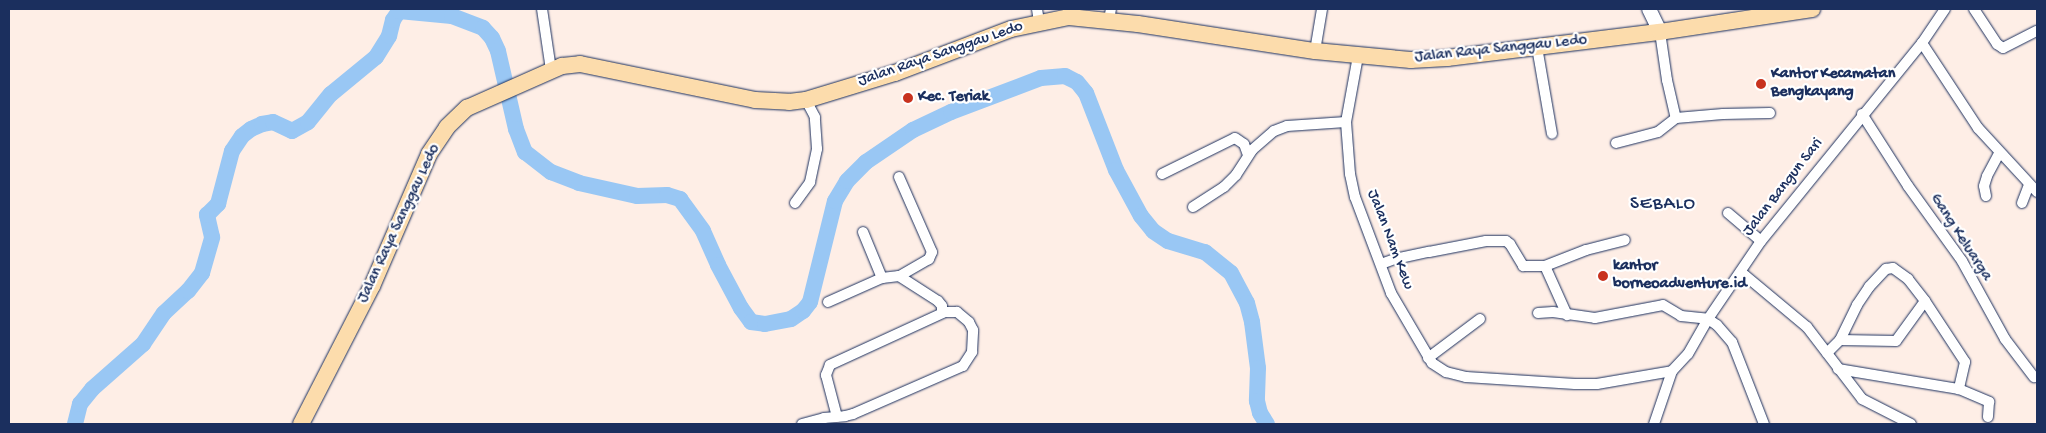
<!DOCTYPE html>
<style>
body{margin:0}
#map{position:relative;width:2046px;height:433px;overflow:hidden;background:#feeee6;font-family:"Gochi Hand",sans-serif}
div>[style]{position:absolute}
.river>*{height:16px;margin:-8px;padding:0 8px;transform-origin:8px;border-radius:8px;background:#99c7f4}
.roads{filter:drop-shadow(0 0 1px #1b2f5e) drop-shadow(0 0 1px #1b2f5e)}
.minor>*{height:10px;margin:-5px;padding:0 5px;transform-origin:5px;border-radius:5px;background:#fff}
.secondary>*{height:14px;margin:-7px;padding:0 7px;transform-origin:7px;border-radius:7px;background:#fff}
.trunk>*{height:16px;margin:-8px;padding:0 8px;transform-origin:8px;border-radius:8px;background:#fcdcac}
.dots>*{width:14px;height:14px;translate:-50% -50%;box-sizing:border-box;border:2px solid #fff;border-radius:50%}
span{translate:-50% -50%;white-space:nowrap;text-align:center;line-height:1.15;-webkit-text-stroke:4.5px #fff;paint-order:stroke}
.street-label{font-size:16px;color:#1b2f5e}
.poi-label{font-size:16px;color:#1b2f5e;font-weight:700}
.left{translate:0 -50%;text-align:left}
.quarter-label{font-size:19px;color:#1b2f5e;letter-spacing:1px}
.frame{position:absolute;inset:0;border:10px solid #1b2f5e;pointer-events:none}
</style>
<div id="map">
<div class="river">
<div style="left:75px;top:424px;width:21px;rotate:-76deg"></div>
<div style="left:80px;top:404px;width:19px;rotate:-51deg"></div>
<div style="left:92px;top:389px;width:68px;rotate:-41.4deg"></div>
<div style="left:143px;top:344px;width:37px;rotate:-56deg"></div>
<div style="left:164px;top:313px;width:33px;rotate:-43deg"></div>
<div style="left:188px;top:291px;width:23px;rotate:-52deg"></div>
<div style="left:202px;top:273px;width:37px;rotate:-74deg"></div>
<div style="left:212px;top:237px;width:23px;rotate:-103deg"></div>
<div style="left:207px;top:215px;width:16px;rotate:-45deg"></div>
<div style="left:218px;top:204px;width:55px;rotate:-75.2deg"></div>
<div style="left:232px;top:151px;width:18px;rotate:-56deg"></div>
<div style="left:242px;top:136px;width:11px;rotate:-38deg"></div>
<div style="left:251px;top:129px;width:12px;rotate:-24deg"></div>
<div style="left:262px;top:124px;width:11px;rotate:-10deg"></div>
<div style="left:273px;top:122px;width:21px;rotate:25deg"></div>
<div style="left:292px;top:131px;width:18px;rotate:-29deg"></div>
<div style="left:308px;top:122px;width:36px;rotate:-51deg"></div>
<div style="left:331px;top:94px;width:58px;rotate:-39.4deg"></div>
<div style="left:376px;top:57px;width:25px;rotate:-58deg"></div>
<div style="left:389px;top:36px;width:16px;rotate:-76deg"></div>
<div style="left:393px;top:20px;width:11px;rotate:-56deg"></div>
<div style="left:399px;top:11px;width:53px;rotate:5.4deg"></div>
<div style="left:452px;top:16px;width:33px;rotate:21deg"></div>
<div style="left:483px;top:28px;width:13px;rotate:48deg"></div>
<div style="left:492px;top:38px;width:14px;rotate:65deg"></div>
<div style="left:498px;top:51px;width:80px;rotate:77deg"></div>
<div style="left:516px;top:129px;width:25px;rotate:69deg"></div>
<div style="left:525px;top:152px;width:33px;rotate:38deg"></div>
<div style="left:551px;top:172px;width:30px;rotate:21deg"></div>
<div style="left:579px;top:183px;width:59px;rotate:12.6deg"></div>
<div style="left:637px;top:196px;width:30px;rotate:-2deg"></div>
<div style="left:667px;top:195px;width:14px;rotate:17deg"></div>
<div style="left:680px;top:199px;width:39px;rotate:54deg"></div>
<div style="left:703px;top:231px;width:37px;rotate:66deg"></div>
<div style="left:718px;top:265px;width:49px;rotate:61.9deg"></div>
<div style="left:741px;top:308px;width:17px;rotate:54deg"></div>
<div style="left:751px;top:322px;width:14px;rotate:8deg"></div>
<div style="left:765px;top:324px;width:26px;rotate:-11deg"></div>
<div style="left:791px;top:319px;width:14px;rotate:-34deg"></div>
<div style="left:803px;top:311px;width:11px;rotate:-52deg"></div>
<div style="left:810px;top:302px;width:104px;rotate:-76.1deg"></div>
<div style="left:835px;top:201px;width:23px;rotate:-59deg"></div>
<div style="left:847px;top:181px;width:27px;rotate:-45deg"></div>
<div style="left:866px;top:162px;width:57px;rotate:-34.2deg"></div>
<div style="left:913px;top:130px;width:42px;rotate:-25.3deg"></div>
<div style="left:951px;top:112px;width:96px;rotate:-20.7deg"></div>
<div style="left:1041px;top:78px;width:24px;rotate:-5deg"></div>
<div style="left:1065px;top:76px;width:13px;rotate:27deg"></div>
<div style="left:1077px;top:82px;width:14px;rotate:51deg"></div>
<div style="left:1086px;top:93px;width:83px;rotate:68.7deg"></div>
<div style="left:1116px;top:170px;width:52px;rotate:61.5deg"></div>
<div style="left:1141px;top:216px;width:19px;rotate:51deg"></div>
<div style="left:1153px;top:231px;width:18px;rotate:34deg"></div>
<div style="left:1168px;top:241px;width:39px;rotate:17deg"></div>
<div style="left:1205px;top:252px;width:33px;rotate:39deg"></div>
<div style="left:1231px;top:273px;width:34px;rotate:62deg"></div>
<div style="left:1247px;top:303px;width:20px;rotate:75deg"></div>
<div style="left:1252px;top:322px;width:46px;rotate:82.6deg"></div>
<div style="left:1258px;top:368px;width:33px;rotate:92deg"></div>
<div style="left:1257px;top:401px;width:12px;rotate:76deg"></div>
<div style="left:1260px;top:413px;width:13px;rotate:58deg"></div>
</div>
<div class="roads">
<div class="minor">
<div style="left:542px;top:9px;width:62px;rotate:81.6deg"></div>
<div style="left:1037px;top:9px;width:13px;rotate:81deg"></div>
<div style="left:1974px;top:9px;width:42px;rotate:56.7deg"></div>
<div style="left:1997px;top:44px;width:7px;rotate:34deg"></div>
<div style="left:2003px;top:48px;width:38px;rotate:-27deg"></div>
<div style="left:1109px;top:20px;width:11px;rotate:-80deg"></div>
<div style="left:1660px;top:32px;width:49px;rotate:81.7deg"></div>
<div style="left:1667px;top:80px;width:39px;rotate:77deg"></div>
<div style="left:1676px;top:118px;width:47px;rotate:-4.9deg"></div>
<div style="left:1723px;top:114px;width:47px;rotate:-1.2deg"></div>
<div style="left:1922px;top:43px;width:102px;rotate:56.6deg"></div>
<div style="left:1978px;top:128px;width:87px;rotate:47.3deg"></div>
<div style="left:1537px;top:47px;width:88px;rotate:80.2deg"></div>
<div style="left:1315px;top:51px;width:43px;rotate:-80.5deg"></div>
<div style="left:1358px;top:56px;width:67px;rotate:100.3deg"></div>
<div style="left:1346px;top:122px;width:52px;rotate:85.6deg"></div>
<div style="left:1350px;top:174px;width:24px;rotate:78deg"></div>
<div style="left:1355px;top:197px;width:103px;rotate:69.4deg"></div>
<div style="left:1391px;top:293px;width:81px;rotate:59.6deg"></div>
<div style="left:1432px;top:363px;width:17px;rotate:33deg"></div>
<div style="left:1446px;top:372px;width:21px;rotate:14deg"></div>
<div style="left:1466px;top:377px;width:109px;rotate:3.7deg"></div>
<div style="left:1575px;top:384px;width:22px"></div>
<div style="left:1597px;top:384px;width:76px;rotate:-9.8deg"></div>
<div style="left:1862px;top:114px;width:85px;rotate:57.4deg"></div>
<div style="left:1908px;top:186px;width:92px;rotate:54.2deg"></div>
<div style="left:1962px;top:261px;width:89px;rotate:61.1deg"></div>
<div style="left:2005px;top:339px;width:48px;rotate:52.7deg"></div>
<div style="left:1616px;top:143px;width:43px;rotate:-14.7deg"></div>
<div style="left:1658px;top:132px;width:23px;rotate:-38deg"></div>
<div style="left:1162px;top:174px;width:81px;rotate:-26.3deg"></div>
<div style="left:1235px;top:138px;width:11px;rotate:34deg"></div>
<div style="left:1244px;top:144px;width:12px;rotate:70deg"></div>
<div style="left:899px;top:177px;width:82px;rotate:66.3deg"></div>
<div style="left:932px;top:252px;width:8px;rotate:113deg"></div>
<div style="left:929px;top:259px;width:34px;rotate:150deg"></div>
<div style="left:1986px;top:196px;width:10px;rotate:-101deg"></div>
<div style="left:1984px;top:186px;width:10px;rotate:-73deg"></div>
<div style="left:1987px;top:176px;width:26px;rotate:-62deg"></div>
<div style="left:795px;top:203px;width:26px;rotate:-54deg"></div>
<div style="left:810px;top:182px;width:34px;rotate:-78deg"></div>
<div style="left:817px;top:149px;width:32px;rotate:-94deg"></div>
<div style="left:815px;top:117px;width:19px;rotate:-118deg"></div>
<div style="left:2022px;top:203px;width:19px;rotate:-69deg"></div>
<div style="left:1193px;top:207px;width:37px;rotate:-33deg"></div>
<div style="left:1224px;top:187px;width:17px;rotate:-45deg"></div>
<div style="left:1236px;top:175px;width:30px;rotate:-57deg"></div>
<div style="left:1252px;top:150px;width:29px;rotate:-41deg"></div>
<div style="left:1274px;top:131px;width:14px;rotate:-21deg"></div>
<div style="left:1287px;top:126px;width:59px;rotate:-3.9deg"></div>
<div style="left:1728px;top:213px;width:43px;rotate:40.3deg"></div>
<div style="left:863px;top:232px;width:50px;rotate:67.6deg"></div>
<div style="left:1381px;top:264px;width:15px;rotate:-20deg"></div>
<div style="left:1395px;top:259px;width:35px;rotate:-12deg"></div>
<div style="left:1429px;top:252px;width:58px;rotate:-10.9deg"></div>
<div style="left:1486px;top:241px;width:20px"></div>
<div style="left:1506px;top:241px;width:5px;rotate:37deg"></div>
<div style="left:1510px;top:244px;width:26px;rotate:59deg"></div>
<div style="left:1523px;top:266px;width:22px"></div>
<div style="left:1545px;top:266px;width:54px;rotate:65.8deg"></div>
<div style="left:1545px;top:266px;width:44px;rotate:-21.3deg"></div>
<div style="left:1586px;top:250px;width:40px;rotate:-14.4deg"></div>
<div style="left:1741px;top:272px;width:86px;rotate:39.8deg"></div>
<div style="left:1807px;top:327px;width:91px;rotate:52.6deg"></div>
<div style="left:1862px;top:399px;width:55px;rotate:27deg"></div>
<div style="left:828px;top:302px;width:59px;rotate:-24deg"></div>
<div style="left:882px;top:278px;width:17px;rotate:-7deg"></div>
<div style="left:899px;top:276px;width:46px;rotate:32.7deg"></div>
<div style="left:938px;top:301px;width:6px;rotate:51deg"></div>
<div style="left:942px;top:306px;width:7px;rotate:90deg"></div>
<div style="left:1538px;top:313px;width:15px;rotate:-4deg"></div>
<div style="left:1553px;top:312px;width:42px;rotate:8.1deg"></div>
<div style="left:1595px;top:318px;width:69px;rotate:-10.8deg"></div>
<div style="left:1663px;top:305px;width:21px;rotate:31deg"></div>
<div style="left:1681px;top:316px;width:27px;rotate:6deg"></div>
<div style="left:1708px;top:319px;width:11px;rotate:34deg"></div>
<div style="left:1717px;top:325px;width:23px;rotate:49deg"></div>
<div style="left:1732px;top:342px;width:88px;rotate:68.7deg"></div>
<div style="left:1840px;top:340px;width:56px;rotate:1deg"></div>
<div style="left:1896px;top:341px;width:49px;rotate:-54.1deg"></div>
<div style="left:1827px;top:353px;width:18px;rotate:-45deg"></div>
<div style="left:1840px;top:340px;width:39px;rotate:-64deg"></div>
<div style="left:1857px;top:305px;width:22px;rotate:-56deg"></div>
<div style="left:1869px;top:287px;width:25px;rotate:-47deg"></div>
<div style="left:1886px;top:269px;width:7px;rotate:-8deg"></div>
<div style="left:1893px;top:268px;width:19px;rotate:36deg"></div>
<div style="left:1908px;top:279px;width:28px;rotate:52deg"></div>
<div style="left:1925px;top:301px;width:73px;rotate:56.7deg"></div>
<div style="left:1965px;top:362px;width:28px;rotate:103deg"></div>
<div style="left:1428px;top:358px;width:65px;rotate:-36.9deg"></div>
<div style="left:1838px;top:369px;width:123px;rotate:9.4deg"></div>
<div style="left:1959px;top:389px;width:33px;rotate:23deg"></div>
<div style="left:1989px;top:402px;width:15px;rotate:94deg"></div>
<div style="left:802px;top:424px;width:23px;rotate:-15deg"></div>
<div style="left:824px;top:418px;width:21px;rotate:-5deg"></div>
<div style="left:845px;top:416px;width:8px;rotate:-14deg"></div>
<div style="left:853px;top:414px;width:120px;rotate:-23.6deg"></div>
<div style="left:963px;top:366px;width:17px;rotate:-57deg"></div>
<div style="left:972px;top:352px;width:22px;rotate:-87deg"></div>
<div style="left:973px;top:330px;width:9px;rotate:-117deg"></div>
<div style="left:969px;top:322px;width:16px;rotate:-140deg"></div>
<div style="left:957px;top:312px;width:12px;rotate:180deg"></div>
<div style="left:945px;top:312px;width:127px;rotate:155.3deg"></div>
<div style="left:830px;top:365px;width:11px;rotate:112deg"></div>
<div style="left:826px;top:375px;width:43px;rotate:75.3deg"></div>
<div style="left:1654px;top:424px;width:56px;rotate:-71.2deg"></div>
<div style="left:1672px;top:371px;width:23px;rotate:-47deg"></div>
<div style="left:1688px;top:354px;width:40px;rotate:-60.3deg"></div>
<div style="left:1708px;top:319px;width:94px;rotate:-55.8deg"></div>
<div style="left:1761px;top:241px;width:255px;rotate:-50.9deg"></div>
<div style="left:1922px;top:43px;width:41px;rotate:-55.9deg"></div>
</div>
<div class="secondary">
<div style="left:1649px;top:9px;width:25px;rotate:64deg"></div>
</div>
<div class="trunk">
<div style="left:301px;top:424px;width:155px;rotate:-62.8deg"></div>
<div style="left:372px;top:286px;width:144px;rotate:-66.6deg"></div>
<div style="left:429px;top:154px;width:32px;rotate:-56deg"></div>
<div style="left:447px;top:127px;width:28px;rotate:-44deg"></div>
<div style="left:467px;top:108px;width:104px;rotate:-23.9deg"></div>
<div style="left:562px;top:66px;width:18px;rotate:-6deg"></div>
<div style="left:580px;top:64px;width:179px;rotate:11.6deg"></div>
<div style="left:755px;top:100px;width:34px;rotate:3deg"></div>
<div style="left:789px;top:102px;width:17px;rotate:-7deg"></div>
<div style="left:806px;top:100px;width:93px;rotate:-16.9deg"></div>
<div style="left:895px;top:73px;width:124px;rotate:-20.8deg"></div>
<div style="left:1011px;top:29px;width:59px;rotate:-11.7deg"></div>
<div style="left:1069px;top:17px;width:69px;rotate:5.8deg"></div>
<div style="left:1138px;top:24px;width:179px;rotate:8.7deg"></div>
<div style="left:1315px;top:51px;width:96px;rotate:5.4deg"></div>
<div style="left:1411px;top:60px;width:36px;rotate:-3deg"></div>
<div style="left:1447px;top:58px;width:215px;rotate:-7deg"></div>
<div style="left:1660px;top:32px;width:154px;rotate:-8.6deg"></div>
</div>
</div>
<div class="dots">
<div style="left:1761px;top:84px;background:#c8321e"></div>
<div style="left:908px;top:98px;background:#c8321e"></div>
<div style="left:1603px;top:276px;background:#c8321e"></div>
</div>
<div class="street-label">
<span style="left:1501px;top:50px;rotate:-6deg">Jalan Raya Sanggau Ledo</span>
<span style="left:941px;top:55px;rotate:-19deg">Jalan Raya Sanggau Ledo</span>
<span style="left:1784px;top:188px;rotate:-52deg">Jalan Bangun Sari</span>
<span style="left:400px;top:224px;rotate:-65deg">Jalan Raya Sanggau Ledo</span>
<span style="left:1960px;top:238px;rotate:57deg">Gang Keluarga</span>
<span style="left:1389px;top:240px;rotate:69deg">Jalan Nam Kew</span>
</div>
<div class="poi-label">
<span class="left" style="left:1771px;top:84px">Kantor Kecamatan<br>Bengkayang</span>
<span class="left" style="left:918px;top:98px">Kec. Teriak</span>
<span class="left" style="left:1613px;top:276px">kantor<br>borneoadventure.id</span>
</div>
<div class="quarter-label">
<span style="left:1663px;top:205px">SEBALO</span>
</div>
<div class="frame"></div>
</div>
